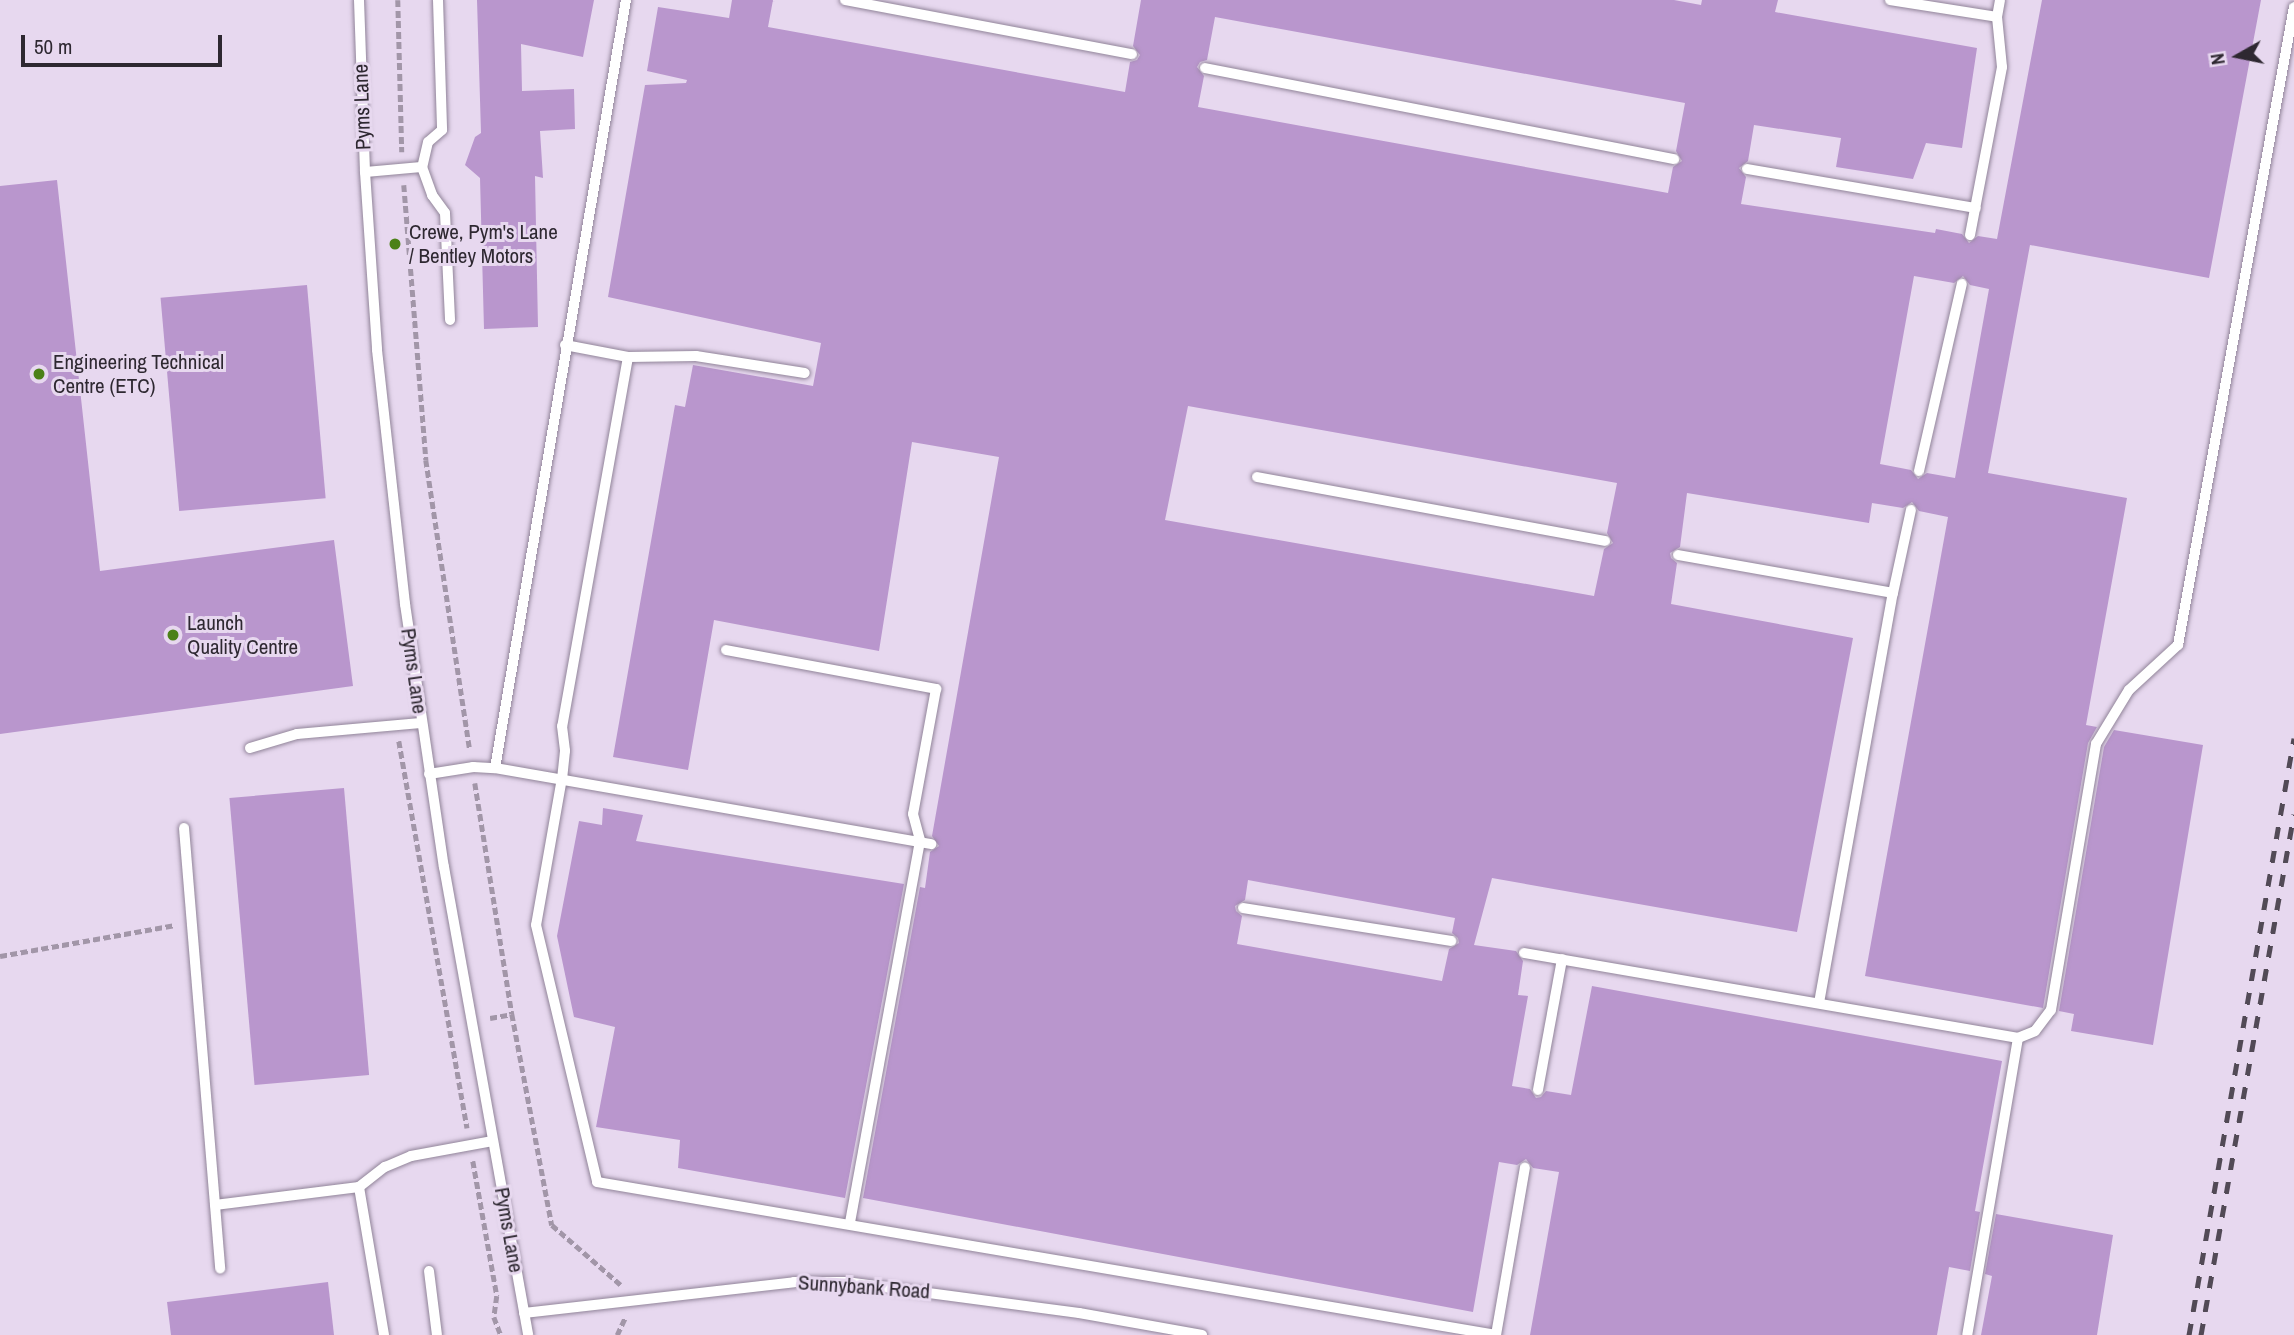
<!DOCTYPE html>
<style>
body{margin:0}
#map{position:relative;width:2294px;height:1335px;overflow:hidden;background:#e7d8ef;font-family:"Archivo Narrow",sans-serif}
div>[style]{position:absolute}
.building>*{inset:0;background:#b996cd;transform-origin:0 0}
.path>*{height:4.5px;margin-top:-2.25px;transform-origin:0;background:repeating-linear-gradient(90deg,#a296a8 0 7px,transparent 0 10.5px)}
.roads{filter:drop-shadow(0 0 2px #918499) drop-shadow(0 0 2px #918499)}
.lane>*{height:10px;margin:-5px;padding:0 5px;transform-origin:5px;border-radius:5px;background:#fff}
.rail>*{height:5px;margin-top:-2.5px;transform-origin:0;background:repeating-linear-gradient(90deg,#524a56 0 12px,transparent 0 24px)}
.dots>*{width:19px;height:19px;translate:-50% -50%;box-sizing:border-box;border:4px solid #e7d8ef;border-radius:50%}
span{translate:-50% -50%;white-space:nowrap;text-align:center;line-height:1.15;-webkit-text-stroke:6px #e7d8ef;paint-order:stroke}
.street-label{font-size:21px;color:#2e2831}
.poi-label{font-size:21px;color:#2e2831}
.left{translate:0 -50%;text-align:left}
.north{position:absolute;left:2203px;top:21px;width:70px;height:70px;-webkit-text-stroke:5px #e7d8ef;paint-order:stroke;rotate:261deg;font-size:19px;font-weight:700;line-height:28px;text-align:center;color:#2e2831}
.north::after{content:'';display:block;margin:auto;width:24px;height:32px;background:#2e2831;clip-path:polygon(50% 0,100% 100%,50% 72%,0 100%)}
.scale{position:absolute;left:21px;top:35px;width:201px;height:32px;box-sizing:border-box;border:4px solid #2e2831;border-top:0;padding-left:9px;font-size:21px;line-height:24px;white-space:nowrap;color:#2e2831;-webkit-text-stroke:5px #e7d8ef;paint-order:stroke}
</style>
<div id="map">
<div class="building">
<div style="clip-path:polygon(477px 0,594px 0,583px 57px,521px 44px,522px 91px,574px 89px,575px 129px,540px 131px,543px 178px,535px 176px,538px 327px,484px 329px,480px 178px,465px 165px,475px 137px,481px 133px)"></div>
<div style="clip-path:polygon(evenodd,732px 0,773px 0,768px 27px,1125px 92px,1130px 62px,1137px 60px,1140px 55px,1133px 46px,1141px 0,1674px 0,1701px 5px,1702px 0,1778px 0,1775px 12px,1977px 48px,1962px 148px,1926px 143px,1913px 179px,1836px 167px,1841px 138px,1754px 125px,1748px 161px,1739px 168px,1746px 177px,1741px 204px,1935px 233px,1936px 229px,1962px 234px,1969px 243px,1978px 236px,1997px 239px,2042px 0,2261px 0,2209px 278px,2030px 245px,1988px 473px,2127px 498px,2086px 725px,2097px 727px,2088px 743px,2043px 1008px,1865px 976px,1948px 517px,1919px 511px,1912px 502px,1903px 508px,1872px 503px,1869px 523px,1687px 493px,1680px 547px,1670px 553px,1671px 558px,1677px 563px,1671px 604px,1853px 638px,1797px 932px,1492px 878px,1474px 945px,1516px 951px,1523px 961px,1518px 995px,1528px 996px,1512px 1086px,1530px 1089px,1536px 1098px,1541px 1097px,1546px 1091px,1571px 1095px,1592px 986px,2002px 1061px,1975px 1211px,1980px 1212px,1970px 1271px,1949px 1267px,1937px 1335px,1530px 1335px,1559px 1172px,1533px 1168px,1526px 1159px,1517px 1165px,1499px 1162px,1473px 1312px,863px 1198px,920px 887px,925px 888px,930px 852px,939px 846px,932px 836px,999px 457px,912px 442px,879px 651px,714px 620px,688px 770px,613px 757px,675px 405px,685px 407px,693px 365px,813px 386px,821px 343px,608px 297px,645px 85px,686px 83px,687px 80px,647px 71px,658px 7px,729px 18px,732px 0,1215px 17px,1685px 103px,1676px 151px,1682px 161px,1673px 167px,1668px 193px,1198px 107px,1204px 76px,1197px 67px,1200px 62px,1207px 60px,1215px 17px,732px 0,1914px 276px,1954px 283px,1963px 276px,1970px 285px,1989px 289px,1955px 478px,1927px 473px,1918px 479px,1911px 470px,1880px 464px,1914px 276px,732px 0,1188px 406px,1617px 483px,1607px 533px,1613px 543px,1604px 549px,1594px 596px,1165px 520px,1188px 406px,732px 0,1248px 880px,1455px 918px,1452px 933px,1458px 938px,1459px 943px,1449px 949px,1442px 981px,1237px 944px,1242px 916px,1236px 911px,1235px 906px,1245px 900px,1248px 880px)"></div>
<div style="clip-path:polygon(57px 180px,100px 571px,334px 540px,353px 686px,0 734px,0 186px)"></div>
<div style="left:307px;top:285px;width:214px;height:147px;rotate:85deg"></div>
<div style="clip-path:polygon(2114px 730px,2203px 745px,2153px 1045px,2071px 1031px,2074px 1014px,2059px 1011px,2104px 747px)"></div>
<div style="left:344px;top:788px;width:288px;height:115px;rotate:85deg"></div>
<div style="clip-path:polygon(603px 808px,643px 815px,636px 841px,904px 884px,845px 1198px,678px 1168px,680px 1140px,596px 1127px,615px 1027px,574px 1017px,557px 936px,579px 821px,602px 825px)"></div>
<div style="clip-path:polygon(1996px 1214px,2113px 1235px,2097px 1335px,1981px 1335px,1992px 1276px,1985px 1274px)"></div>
<div style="clip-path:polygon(328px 1282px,334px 1335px,171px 1335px,167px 1302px)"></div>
</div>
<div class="path">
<div style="left:398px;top:0;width:152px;rotate:88.5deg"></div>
<div style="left:404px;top:185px;width:276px;rotate:85.4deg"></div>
<div style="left:426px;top:460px;width:293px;rotate:81.4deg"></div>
<div style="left:399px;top:741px;width:393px;rotate:80deg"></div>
<div style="left:475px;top:783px;width:234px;rotate:80.9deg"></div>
<div style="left:512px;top:1014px;width:215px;rotate:79.3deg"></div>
<div style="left:552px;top:1225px;width:91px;rotate:41deg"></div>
<div style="left:0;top:956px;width:178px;rotate:-10deg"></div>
<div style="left:490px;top:1018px;width:22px;rotate:-10deg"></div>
<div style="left:473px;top:1161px;width:137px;rotate:79.9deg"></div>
<div style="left:497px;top:1296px;width:21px;rotate:98deg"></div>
<div style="left:494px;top:1317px;width:19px;rotate:69deg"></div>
<div style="left:617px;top:1335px;width:19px;rotate:-65deg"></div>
</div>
<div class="roads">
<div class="lane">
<div style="left:359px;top:0;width:172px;rotate:88deg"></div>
<div style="left:365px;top:172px;width:178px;rotate:86.1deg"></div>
<div style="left:377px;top:350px;width:256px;rotate:83.7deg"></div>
<div style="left:405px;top:604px;width:266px;rotate:81.6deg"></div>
<div style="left:444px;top:867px;width:475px;rotate:79.8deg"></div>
<div style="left:438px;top:0;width:130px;rotate:88.2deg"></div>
<div style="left:442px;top:130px;width:18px;rotate:139deg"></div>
<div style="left:428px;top:142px;width:26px;rotate:103deg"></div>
<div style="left:422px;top:167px;width:30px;rotate:70deg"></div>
<div style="left:432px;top:195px;width:22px;rotate:54deg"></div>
<div style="left:445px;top:213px;width:107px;rotate:87.3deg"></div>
<div style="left:845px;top:0;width:292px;rotate:10.7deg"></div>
<div style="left:1890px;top:0;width:108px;rotate:9deg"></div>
<div style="left:1205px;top:68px;width:478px;rotate:11deg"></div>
<div style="left:1747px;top:169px;width:232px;rotate:9.7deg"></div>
<div style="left:365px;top:172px;width:57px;rotate:-5deg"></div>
<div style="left:1970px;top:235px;width:171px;rotate:-79.2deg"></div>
<div style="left:2002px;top:67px;width:50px;rotate:-95.7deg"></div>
<div style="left:1997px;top:17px;width:17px;rotate:-80deg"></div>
<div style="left:565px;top:345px;width:64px;rotate:10.8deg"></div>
<div style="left:628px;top:357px;width:68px;rotate:-0.8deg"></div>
<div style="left:696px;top:356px;width:110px;rotate:8.9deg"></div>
<div style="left:628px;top:357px;width:375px;rotate:100.1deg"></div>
<div style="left:562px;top:726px;width:25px;rotate:83deg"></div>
<div style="left:565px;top:751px;width:27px;rotate:96deg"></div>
<div style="left:562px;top:778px;width:149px;rotate:100deg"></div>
<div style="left:536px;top:925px;width:264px;rotate:76.6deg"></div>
<div style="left:597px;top:1182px;width:912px;rotate:9.66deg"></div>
<div style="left:1919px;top:471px;width:192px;rotate:-77.1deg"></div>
<div style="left:1257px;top:477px;width:354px;rotate:10.4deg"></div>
<div style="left:1678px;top:555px;width:218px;rotate:10deg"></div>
<div style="left:726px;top:650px;width:214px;rotate:10.5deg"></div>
<div style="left:936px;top:689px;width:127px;rotate:100.4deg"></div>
<div style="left:913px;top:814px;width:28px;rotate:75deg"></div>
<div style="left:920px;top:841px;width:388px;rotate:100.4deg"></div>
<div style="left:250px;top:748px;width:49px;rotate:-16.6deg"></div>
<div style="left:297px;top:734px;width:124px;rotate:-5.1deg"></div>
<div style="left:495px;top:768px;width:779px;rotate:-80.32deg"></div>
<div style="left:429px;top:774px;width:45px;rotate:-9deg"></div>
<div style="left:473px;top:767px;width:22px;rotate:3deg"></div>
<div style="left:495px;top:768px;width:443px;rotate:9.9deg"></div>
<div style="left:184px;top:828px;width:442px;rotate:85.3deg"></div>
<div style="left:1243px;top:908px;width:211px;rotate:9deg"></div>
<div style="left:1524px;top:953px;width:501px;rotate:9.76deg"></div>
<div style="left:2018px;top:1038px;width:301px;rotate:99.7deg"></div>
<div style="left:1819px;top:1003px;width:417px;rotate:-79.8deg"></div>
<div style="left:1893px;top:593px;width:85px;rotate:-77.8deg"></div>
<div style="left:2018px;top:1038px;width:18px;rotate:-22deg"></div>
<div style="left:2035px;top:1031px;width:26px;rotate:-53deg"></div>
<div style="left:2051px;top:1010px;width:270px;rotate:-80.4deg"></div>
<div style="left:2096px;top:744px;width:63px;rotate:-58.6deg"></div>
<div style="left:2129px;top:690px;width:67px;rotate:-42.6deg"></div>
<div style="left:2178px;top:645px;width:648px;rotate:-79.7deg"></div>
<div style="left:1538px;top:1090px;width:133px;rotate:-79.6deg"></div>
<div style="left:359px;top:1187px;width:150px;rotate:80.4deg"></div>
<div style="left:215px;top:1205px;width:145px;rotate:-7.1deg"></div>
<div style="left:359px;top:1187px;width:33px;rotate:-38deg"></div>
<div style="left:385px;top:1167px;width:28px;rotate:-23deg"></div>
<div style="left:411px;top:1156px;width:83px;rotate:-10.4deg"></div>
<div style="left:429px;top:1271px;width:64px;rotate:82.9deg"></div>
<div style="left:524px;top:1313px;width:272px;rotate:-6.5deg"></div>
<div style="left:794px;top:1282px;width:52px"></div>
<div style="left:846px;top:1282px;width:235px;rotate:7.6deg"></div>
<div style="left:1079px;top:1313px;width:125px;rotate:10.1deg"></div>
<div style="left:1496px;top:1335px;width:170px;rotate:-80.2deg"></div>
</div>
</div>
<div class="rail">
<div style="left:2189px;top:1335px;width:606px;rotate:-80.02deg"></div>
<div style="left:2201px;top:1335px;width:529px;rotate:-79.88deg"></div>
</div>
<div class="dots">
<div style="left:395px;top:244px;background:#4c8118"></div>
<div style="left:39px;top:374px;background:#4c8118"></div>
<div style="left:173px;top:635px;background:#4c8118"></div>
</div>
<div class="street-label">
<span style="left:362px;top:107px;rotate:-92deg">Pyms Lane</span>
<span style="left:414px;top:671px;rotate:82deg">Pyms Lane</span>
<span style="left:509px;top:1230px;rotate:80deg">Pyms Lane</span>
<span style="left:864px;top:1287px;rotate:4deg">Sunnybank Road</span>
</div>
<div class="poi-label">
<span class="left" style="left:409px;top:244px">Crewe, Pym's Lane<br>/ Bentley Motors</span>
<span class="left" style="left:53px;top:374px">Engineering Technical<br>Centre (ETC)</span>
<span class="left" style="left:187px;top:635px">Launch<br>Quality Centre</span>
</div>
<div class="north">N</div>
<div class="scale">50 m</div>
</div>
